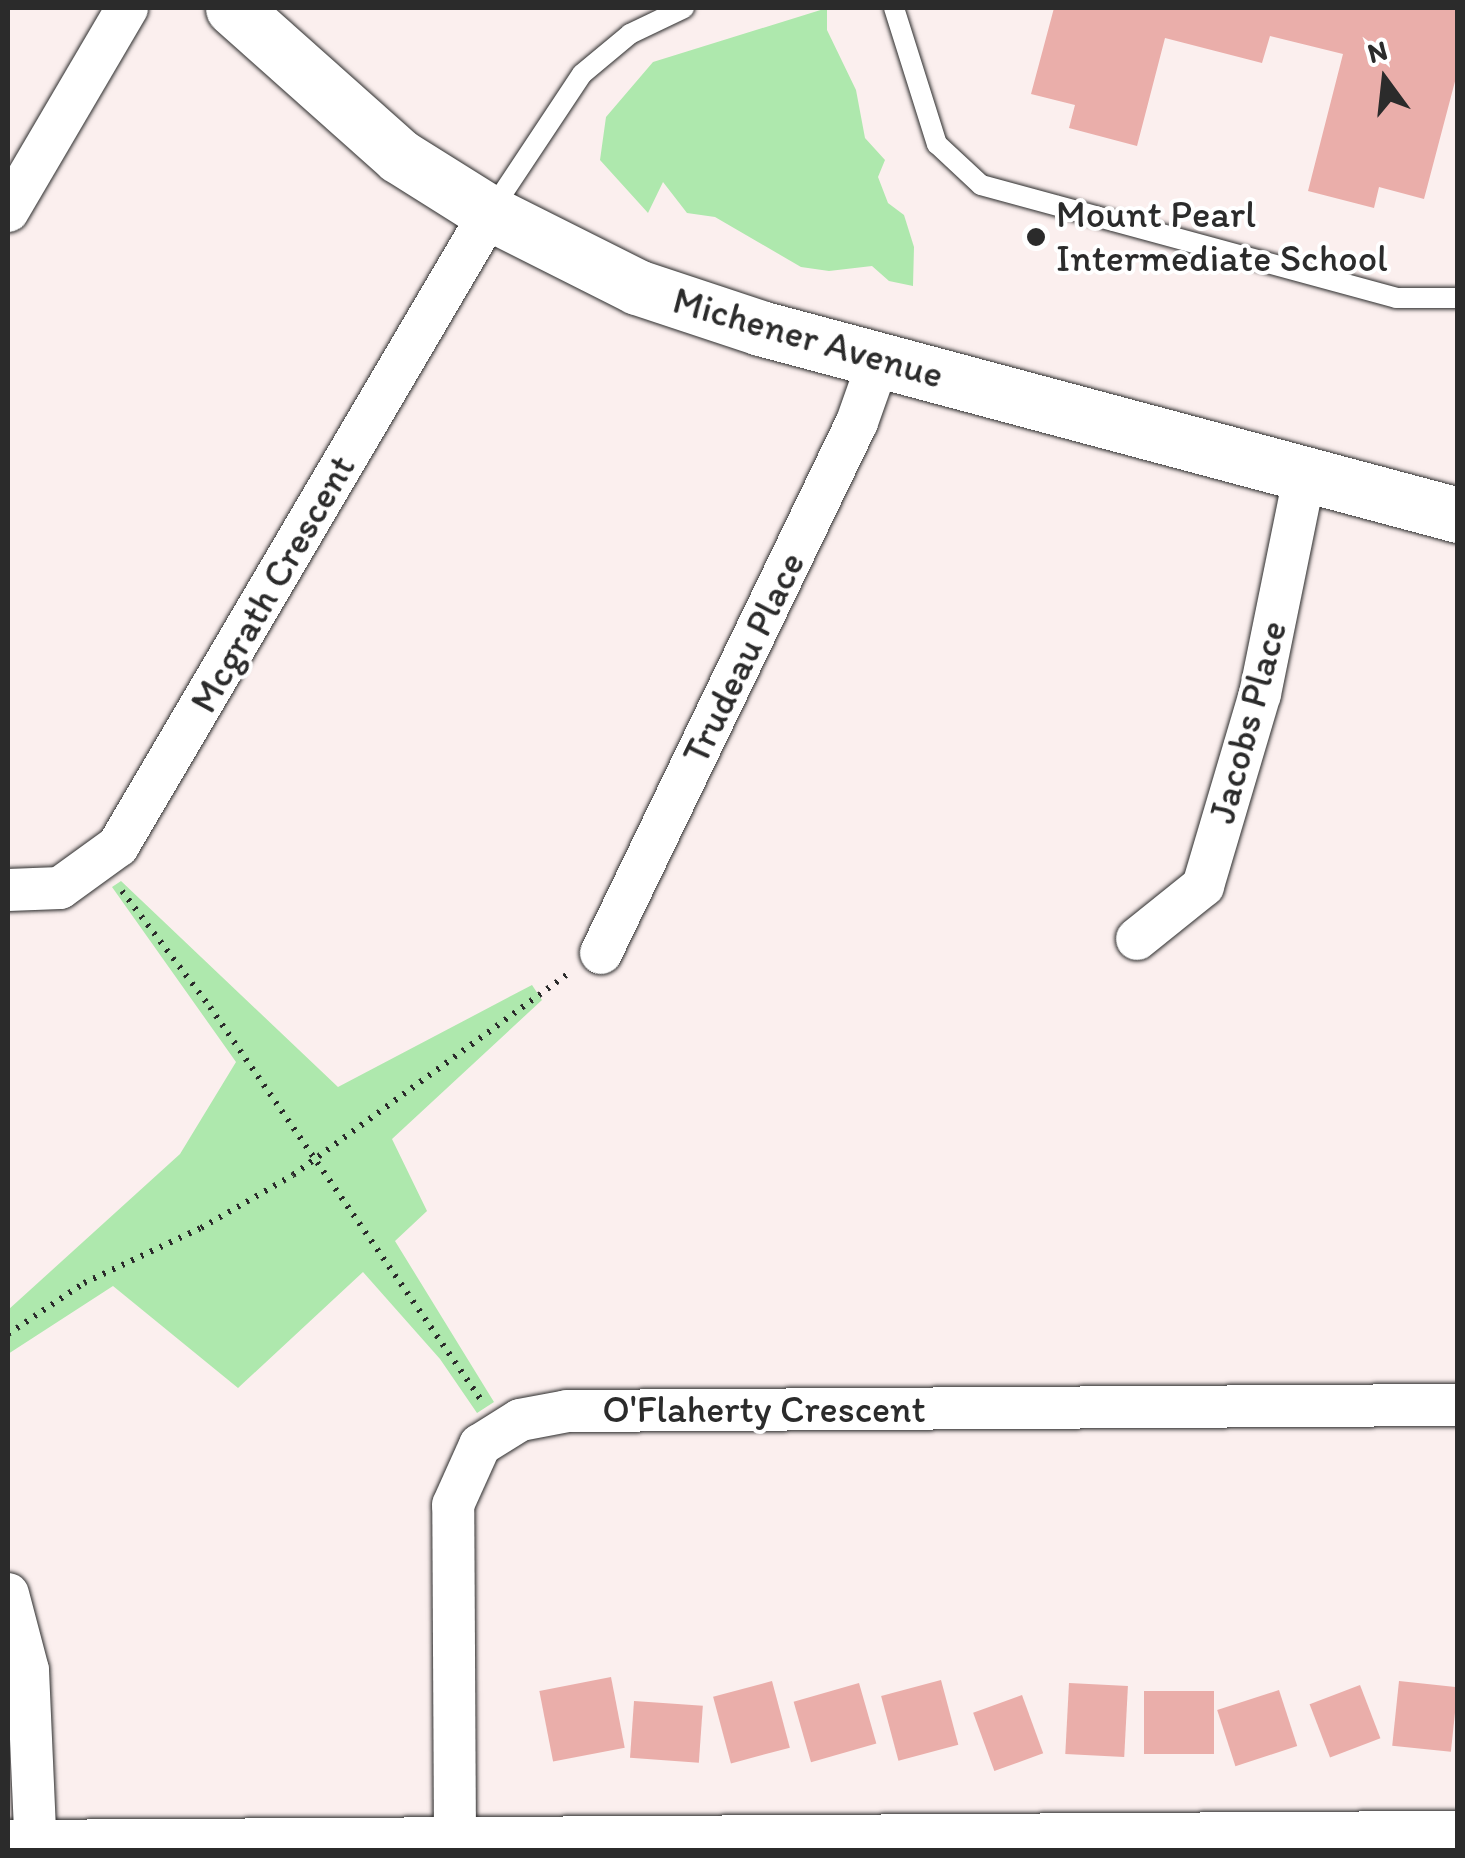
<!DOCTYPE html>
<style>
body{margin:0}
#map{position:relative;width:1465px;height:1858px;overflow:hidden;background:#fbefee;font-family:Itim,sans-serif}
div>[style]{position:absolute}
.green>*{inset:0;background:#aee8ad}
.building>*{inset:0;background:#eaaeaa;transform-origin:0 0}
.path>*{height:6px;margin-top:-3px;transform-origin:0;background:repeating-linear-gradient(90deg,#2b2b2b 0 2.5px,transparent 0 10.5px)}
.roads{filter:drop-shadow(0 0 2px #2b2b2b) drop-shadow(0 0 2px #2b2b2b)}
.lane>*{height:20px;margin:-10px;padding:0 10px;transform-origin:10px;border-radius:10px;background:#fff}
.street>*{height:42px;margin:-21px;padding:0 21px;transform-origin:21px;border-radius:21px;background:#fff}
.secondary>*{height:55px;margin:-27.5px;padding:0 27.5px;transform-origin:27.5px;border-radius:27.5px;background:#fff}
.dots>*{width:28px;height:28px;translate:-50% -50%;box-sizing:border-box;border:5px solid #fff;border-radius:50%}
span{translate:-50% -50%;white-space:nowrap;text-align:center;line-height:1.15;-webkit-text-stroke:8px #fff;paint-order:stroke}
.poi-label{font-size:38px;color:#2b2b2b}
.left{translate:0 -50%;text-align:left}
.street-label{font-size:38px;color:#2b2b2b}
.frame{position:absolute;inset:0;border:10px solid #2b2b2b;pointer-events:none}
.north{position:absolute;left:1335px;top:30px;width:100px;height:100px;-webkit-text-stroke:8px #fff;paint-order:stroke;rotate:345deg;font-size:28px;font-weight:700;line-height:40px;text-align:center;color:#2b2b2b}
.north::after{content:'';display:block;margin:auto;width:35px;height:45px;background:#2b2b2b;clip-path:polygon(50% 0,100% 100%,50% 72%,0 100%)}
</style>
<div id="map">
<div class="green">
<div style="clip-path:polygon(827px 8px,827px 30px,856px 90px,865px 138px,885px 160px,878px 177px,888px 203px,904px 215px,914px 247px,913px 286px,889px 281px,872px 266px,829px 271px,801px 267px,715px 217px,687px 213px,663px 182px,648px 213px,600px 160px,606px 117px,653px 62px)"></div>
<div style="clip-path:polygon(121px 881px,338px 1087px,532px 985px,542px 1000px,392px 1139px,427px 1211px,395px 1241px,494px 1402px,477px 1413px,440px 1359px,363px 1272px,238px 1388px,113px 1286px,8px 1354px,8px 1310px,180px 1154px,236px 1062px,112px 887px)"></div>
</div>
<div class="building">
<div style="clip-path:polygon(1054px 8px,1458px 8px,1458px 70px,1424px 199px,1379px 187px,1374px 208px,1308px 191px,1343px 54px,1270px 36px,1262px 63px,1165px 38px,1137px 146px,1069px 128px,1075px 105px,1031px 94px)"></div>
<div style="left:611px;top:1677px;width:72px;height:73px;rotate:79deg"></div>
<div style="left:941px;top:1680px;width:67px;height:62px;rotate:75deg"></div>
<div style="left:772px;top:1681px;width:69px;height:61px;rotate:75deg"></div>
<div style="left:1399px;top:1681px;width:59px;height:65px;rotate:6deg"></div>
<div style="left:859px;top:1683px;width:63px;height:68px;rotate:74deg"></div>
<div style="left:1069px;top:1683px;width:59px;height:71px;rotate:3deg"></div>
<div style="left:1360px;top:1685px;width:57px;height:54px;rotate:69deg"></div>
<div style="left:1279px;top:1690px;width:59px;height:65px;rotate:72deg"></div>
<div style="left:1144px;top:1691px;width:70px;height:63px"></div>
<div style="left:1022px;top:1695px;width:62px;height:52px;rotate:70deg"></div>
<div style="left:634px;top:1701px;width:69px;height:57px;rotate:4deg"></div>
</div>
<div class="path">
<div style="left:122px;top:891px;width:146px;rotate:52.8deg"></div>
<div style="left:210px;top:1007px;width:476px;rotate:55.4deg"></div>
<div style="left:8px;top:1334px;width:92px;rotate:-33.9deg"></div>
<div style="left:84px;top:1283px;width:129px;rotate:-25.2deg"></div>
<div style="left:201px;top:1228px;width:106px;rotate:-29.9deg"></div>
<div style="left:293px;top:1175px;width:341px;rotate:-36.2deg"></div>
</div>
<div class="roads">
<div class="lane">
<div style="left:894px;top:8px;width:143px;rotate:72.5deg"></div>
<div style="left:937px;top:144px;width:60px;rotate:43deg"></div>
<div style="left:981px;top:185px;width:430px;rotate:15.2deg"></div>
<div style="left:1396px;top:298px;width:62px"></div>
<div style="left:491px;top:211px;width:164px;rotate:-56.4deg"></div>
<div style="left:582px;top:74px;width:62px;rotate:-39.8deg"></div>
<div style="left:630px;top:34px;width:60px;rotate:-25.7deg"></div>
</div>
<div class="street">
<div style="left:8px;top:211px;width:235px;rotate:-59.6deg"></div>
<div style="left:8px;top:890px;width:52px;rotate:-2.2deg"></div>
<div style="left:60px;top:888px;width:72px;rotate:-35.9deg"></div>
<div style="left:118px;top:846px;width:734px;rotate:-59.56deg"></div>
<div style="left:1137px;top:939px;width:85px;rotate:-38.8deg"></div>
<div style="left:1203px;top:886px;width:200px;rotate:-73.5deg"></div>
<div style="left:1260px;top:694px;width:226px;rotate:-78.5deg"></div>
<div style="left:601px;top:953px;width:589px;rotate:-64.26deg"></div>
<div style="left:857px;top:422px;width:66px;rotate:-70.5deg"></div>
<div style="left:8px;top:1594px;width:79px;rotate:75.3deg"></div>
<div style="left:28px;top:1670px;width:180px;rotate:87.5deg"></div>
<div style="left:455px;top:1840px;width:335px;rotate:-90.3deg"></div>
<div style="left:453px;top:1505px;width:66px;rotate:-65.8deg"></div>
<div style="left:480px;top:1445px;width:47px;rotate:-32deg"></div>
<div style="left:520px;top:1420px;width:48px;rotate:-10.8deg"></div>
<div style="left:567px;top:1411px;width:891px;rotate:-0.39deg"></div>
<div style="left:8px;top:1841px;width:1450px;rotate:-0.36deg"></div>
</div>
<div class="secondary">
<div style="left:233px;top:8px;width:222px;rotate:41.7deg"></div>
<div style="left:399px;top:156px;width:107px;rotate:32.1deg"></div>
<div style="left:490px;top:213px;width:165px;rotate:26.7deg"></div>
<div style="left:637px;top:287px;width:130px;rotate:18.4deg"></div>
<div style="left:760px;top:328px;width:723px;rotate:15deg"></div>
</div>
</div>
<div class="dots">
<div style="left:1036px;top:237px;background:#2b2b2b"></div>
</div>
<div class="poi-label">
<span class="left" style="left:1056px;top:237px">Mount Pearl<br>Intermediate School</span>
</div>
<div class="street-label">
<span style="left:808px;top:338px;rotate:16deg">Michener Avenue</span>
<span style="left:273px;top:584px;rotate:-60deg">Mcgrath Crescent</span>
<span style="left:744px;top:658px;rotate:-64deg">Trudeau Place</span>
<span style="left:1248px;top:722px;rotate:-75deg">Jacobs Place</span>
<span style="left:764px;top:1410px">O'Flaherty Crescent</span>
</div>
<div class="frame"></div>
<div class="north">N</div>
</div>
